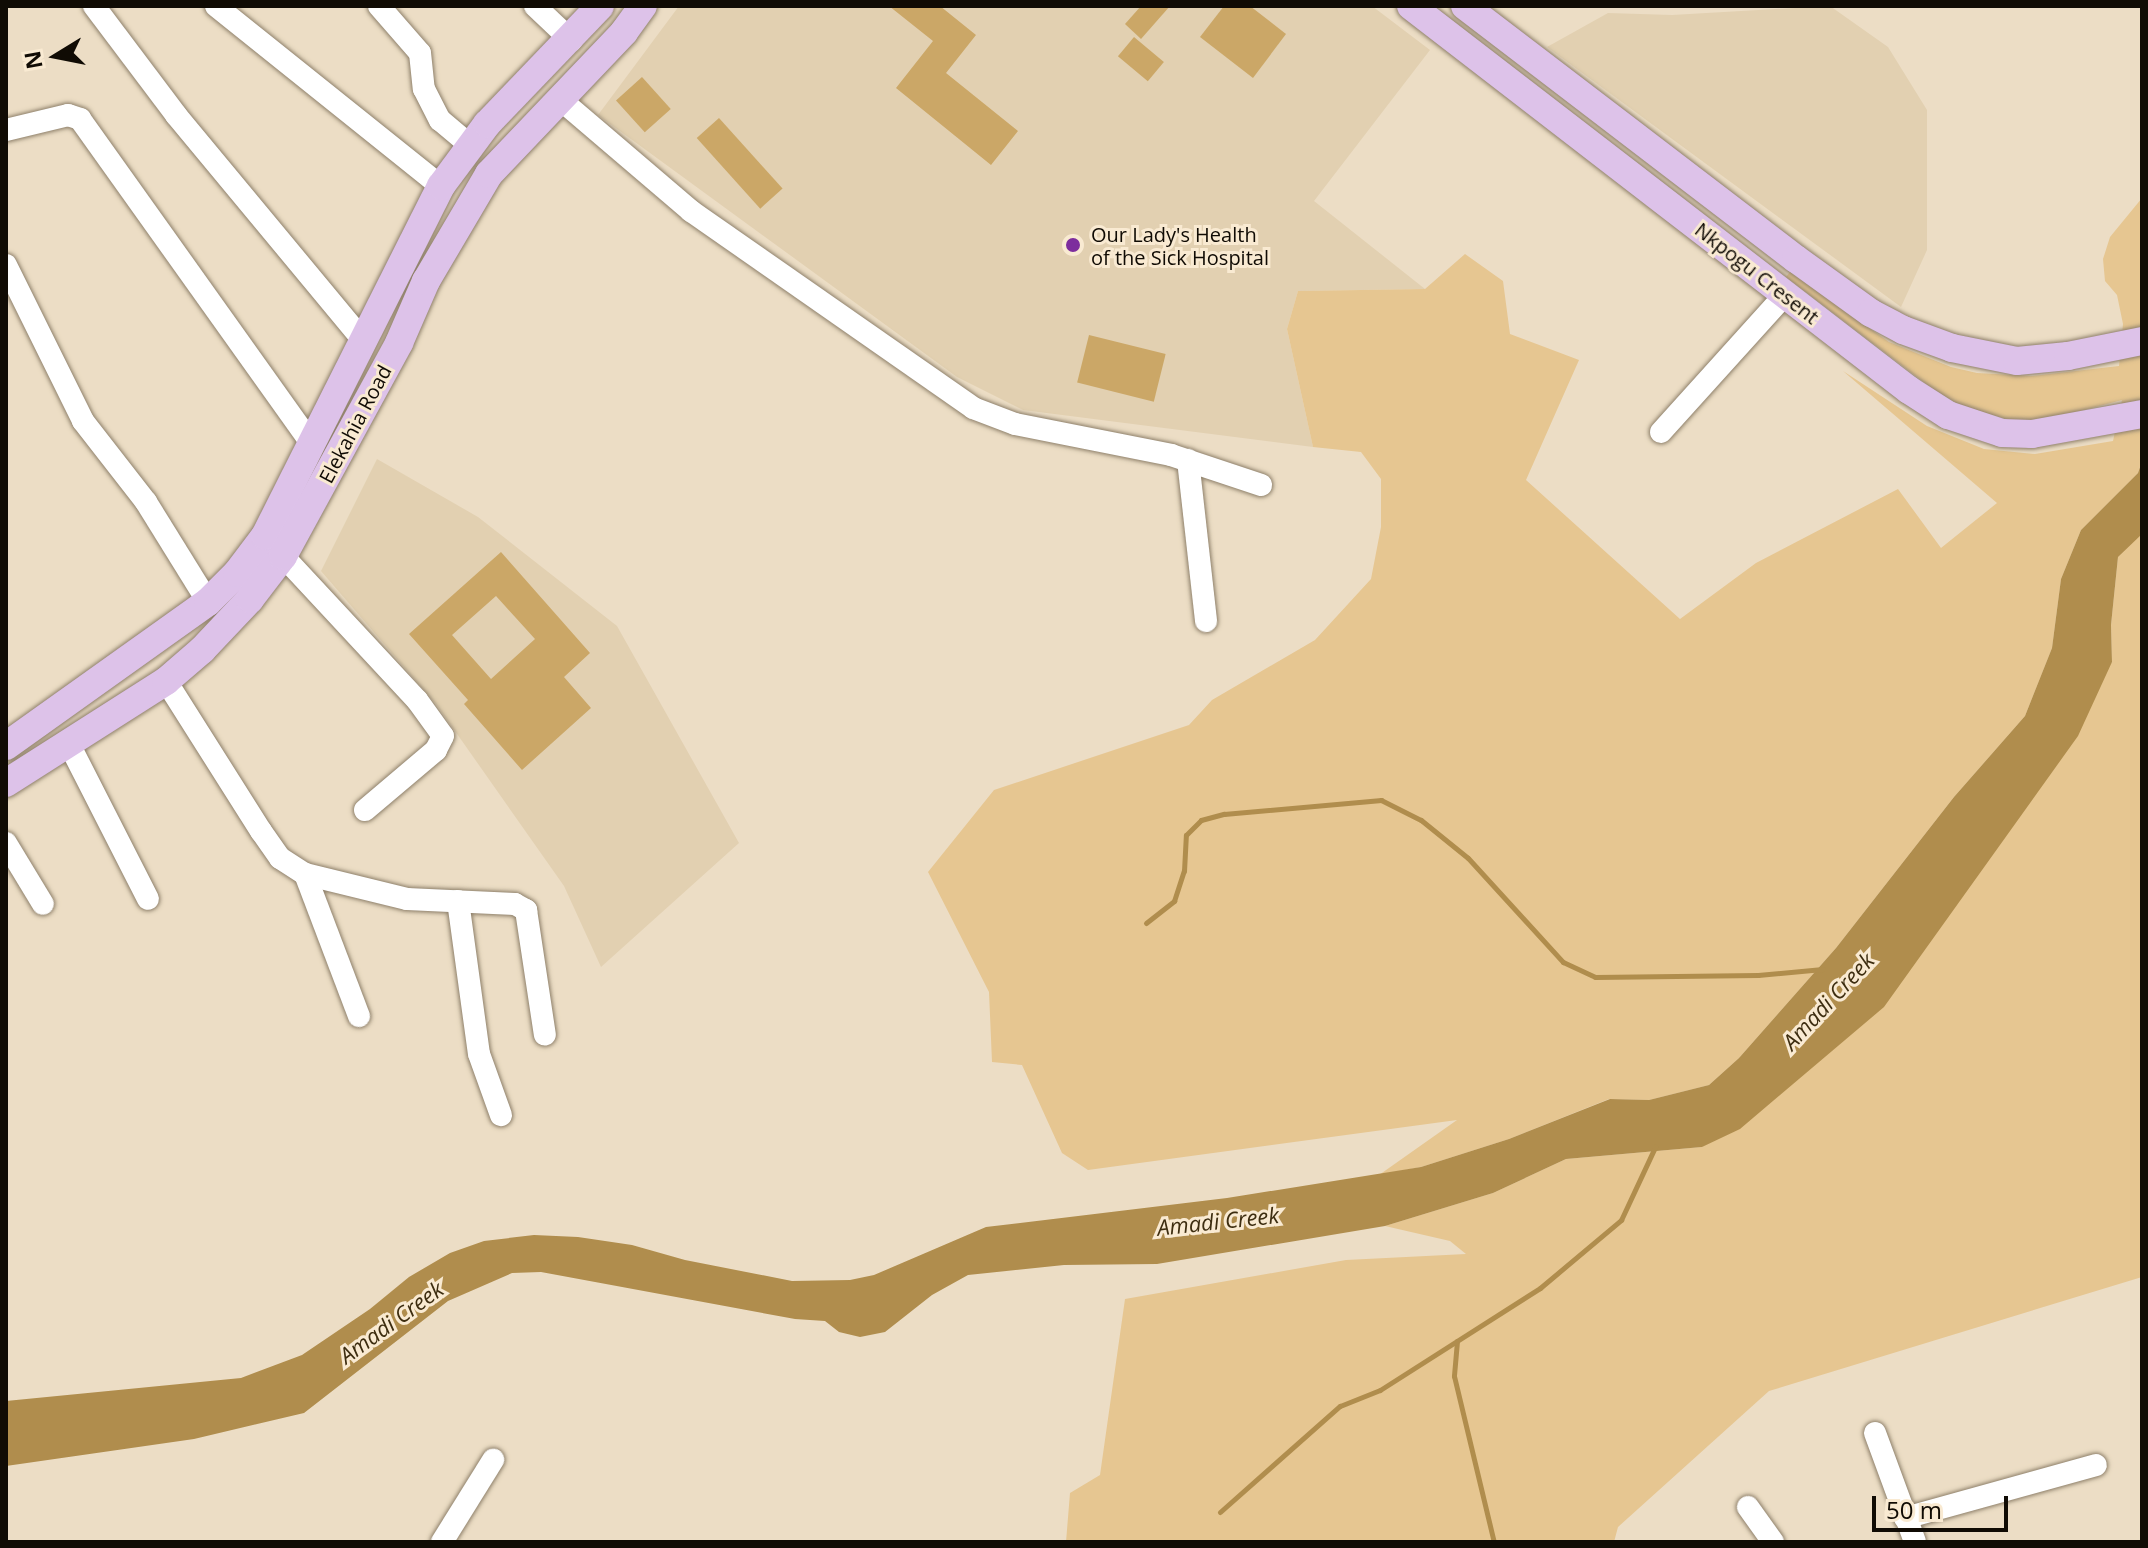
<!DOCTYPE html>
<style>
body{margin:0}
#map{position:relative;width:2148px;height:1548px;overflow:hidden;background:#ecddc5;font-family:"Open Sans",sans-serif}
div>[style]{position:absolute}
.built>*{inset:0;background:#e2d0b1}
.green>*{inset:0;background:#e6c691}
.water>*{inset:0;background:#b08d4d}
.stream>*{height:5px;margin:-2.5px;padding:0 2.5px;transform-origin:2.5px;border-radius:2.5px;background:#b08d4d}
.building>*{inset:0;background:#cba767;transform-origin:0 0}
.roads{filter:drop-shadow(0 0 2px #8e806a) drop-shadow(0 0 2px #8e806a)}
.minor>*{height:22px;margin:-11px;padding:0 11px;transform-origin:11px;border-radius:11px;background:#fff}
.major>*{height:28px;margin:-14px;padding:0 14px;transform-origin:14px;border-radius:14px;background:#ddc2e9}
.dots>*{width:22px;height:22px;translate:-50% -50%;box-sizing:border-box;border:4px solid #f9ead2;border-radius:50%}
span{translate:-50% -50%;white-space:nowrap;text-align:center;line-height:1.15;-webkit-text-stroke:6px #f9ead2;paint-order:stroke}
.poi-label{font-size:20px;color:#100b04}
.left{translate:0 -50%;text-align:left}
.street-label{font-size:20px;color:#100b04}
.water-label{font-size:22px;color:#3d2d10;font-style:italic}
.frame{position:absolute;inset:0;border:8px solid #100b04;pointer-events:none}
.north{position:absolute;left:16px;top:16px;width:80px;height:80px;-webkit-text-stroke:6px #f9ead2;paint-order:stroke;rotate:260deg;font-size:22px;font-weight:700;line-height:32px;text-align:center;color:#100b04}
.north::after{content:'';display:block;margin:auto;width:28px;height:36px;background:#100b04;clip-path:polygon(50% 0,100% 100%,50% 72%,0 100%)}
.scale{position:absolute;left:1872px;top:1496px;width:136px;height:36px;box-sizing:border-box;border:4px solid #100b04;border-top:0;padding-left:10px;font-size:24px;line-height:28px;white-space:nowrap;color:#100b04;-webkit-text-stroke:6px #f9ead2;paint-order:stroke}
</style>
<div id="map">
<div class="built">
<div style="clip-path:polygon(679px 6px,1372px 6px,1430px 50px,1314px 201px,1425px 289px,1298px 291px,1287px 329px,1313px 447px,1023px 410px,957px 377px,598px 115px)"></div>
<div style="clip-path:polygon(1830px 6px,1888px 47px,1927px 110px,1927px 250px,1901px 307px,1547px 47px,1608px 13px,1672px 15px)"></div>
<div style="clip-path:polygon(377px 459px,478px 517px,617px 626px,739px 843px,601px 967px,564px 886px,436px 704px,321px 571px)"></div>
</div>
<div class="green">
<div style="clip-path:polygon(2142px 198px,2142px 460px,2138px 473px,2081px 530px,2061px 579px,2052px 648px,2025px 716px,1954px 797px,1836px 948px,1739px 1058px,1709px 1085px,1649px 1100px,1609px 1099px,1509px 1139px,1421px 1167px,1379px 1175px,1457px 1120px,1088px 1170px,1062px 1153px,1022px 1065px,992px 1062px,989px 992px,928px 872px,994px 790px,1189px 725px,1212px 700px,1315px 640px,1371px 579px,1381px 527px,1381px 479px,1361px 452px,1313px 447px,1287px 329px,1298px 291px,1425px 289px,1465px 254px,1503px 281px,1510px 334px,1579px 360px,1526px 480px,1680px 619px,1756px 563px,1898px 489px,1941px 548px,1997px 503px,1843px 371px,1927px 426px,1984px 449px,2035px 454px,2113px 441px,2122px 400px,2043px 421px,2014px 421px,1964px 407px,1938px 393px,1786px 277px,1790px 272px,1889px 342px,1951px 367px,1977px 373px,2032px 376px,2119px 366px,2123px 324px,2117px 295px,2105px 281px,2103px 259px,2110px 237px)"></div>
<div style="clip-path:polygon(2141px 531px,2142px 1277px,1769px 1391px,1618px 1527px,1614px 1542px,1066px 1542px,1070px 1493px,1100px 1475px,1125px 1299px,1346px 1260px,1466px 1254px,1450px 1241px,1385px 1226px,1493px 1193px,1566px 1159px,1702px 1147px,2112px 662px,2111px 625px,2118px 557px)"></div>
</div>
<div class="water">
<div style="clip-path:polygon(2142px 461px,2142px 534px,2118px 557px,2111px 625px,2112px 662px,2078px 736px,1884px 1007px,1740px 1129px,1702px 1147px,1566px 1159px,1493px 1193px,1385px 1226px,1157px 1264px,1064px 1265px,968px 1275px,932px 1295px,885px 1332px,860px 1337px,839px 1332px,825px 1321px,795px 1319px,541px 1272px,512px 1273px,448px 1301px,304px 1413px,194px 1439px,6px 1466px,6px 1401px,241px 1378px,302px 1355px,370px 1309px,409px 1277px,450px 1253px,484px 1241px,534px 1235px,578px 1237px,632px 1245px,685px 1260px,792px 1281px,850px 1280px,874px 1275px,986px 1227px,1227px 1198px,1421px 1167px,1509px 1139px,1610px 1099px,1649px 1100px,1709px 1085px,1739px 1058px,1836px 948px,1954px 797px,2025px 716px,2052px 648px,2061px 579px,2081px 530px,2138px 473px)"></div>
</div>
<div class="stream">
<div style="left:1146px;top:923px;width:36px;rotate:-38deg"></div>
<div style="left:1174px;top:901px;width:32px;rotate:-72deg"></div>
<div style="left:1184px;top:871px;width:36px;rotate:-87deg"></div>
<div style="left:1186px;top:835px;width:21px;rotate:-45deg"></div>
<div style="left:1201px;top:820px;width:24px;rotate:-15deg"></div>
<div style="left:1224px;top:814px;width:158px;rotate:-5.1deg"></div>
<div style="left:1381px;top:800px;width:45px;rotate:26.6deg"></div>
<div style="left:1421px;top:820px;width:60px;rotate:39deg"></div>
<div style="left:1468px;top:858px;width:141px;rotate:47.6deg"></div>
<div style="left:1563px;top:962px;width:35px;rotate:25deg"></div>
<div style="left:1595px;top:977px;width:163px;rotate:-0.7deg"></div>
<div style="left:1758px;top:975px;width:65px;rotate:-5.3deg"></div>
<div style="left:1457px;top:1341px;width:35px;rotate:95deg"></div>
<div style="left:1454px;top:1376px;width:171px;rotate:76.5deg"></div>
<div style="left:1220px;top:1512px;width:160px;rotate:-41.5deg"></div>
<div style="left:1340px;top:1406px;width:43px;rotate:-21.8deg"></div>
<div style="left:1380px;top:1390px;width:190px;rotate:-32.5deg"></div>
<div style="left:1540px;top:1288px;width:106px;rotate:-40deg"></div>
<div style="left:1621px;top:1220px;width:81px;rotate:-65deg"></div>
</div>
<div class="building">
<div style="clip-path:polygon(889px 6px,940px 6px,976px 35px,946px 73px,1018px 131px,991px 165px,896px 88px,933px 41px)"></div>
<div style="clip-path:polygon(1141px 6px,1170px 6px,1141px 39px,1125px 24px)"></div>
<div style="clip-path:polygon(1224px 6px,1250px 6px,1286px 34px,1253px 78px,1200px 37px)"></div>
<div style="left:1134px;top:37px;width:39px;height:25px;rotate:40deg"></div>
<div style="left:642px;top:77px;width:43px;height:35px;rotate:48deg"></div>
<div style="left:719px;top:118px;width:95px;height:30px;rotate:48deg"></div>
<div style="left:1089px;top:335px;width:79px;height:49px;rotate:14deg"></div>
<div style="clip-path:polygon(evenodd,501px 552px,590px 653px,564px 677px,591px 708px,522px 770px,464px 704px,468px 700px,409px 634px,501px 552px,496px 596px,535px 639px,491px 679px,452px 635px,496px 596px)"></div>
</div>
<div class="roads">
<div class="minor">
<div style="left:94px;top:6px;width:136px;rotate:53deg"></div>
<div style="left:176px;top:115px;width:293px;rotate:50.3deg"></div>
<div style="left:216px;top:6px;width:288px;rotate:38.7deg"></div>
<div style="left:379px;top:6px;width:62px;rotate:48.9deg"></div>
<div style="left:420px;top:53px;width:36px;rotate:84deg"></div>
<div style="left:424px;top:89px;width:35px;rotate:63deg"></div>
<div style="left:440px;top:120px;width:39px;rotate:40deg"></div>
<div style="left:535px;top:6px;width:50px;rotate:43.4deg"></div>
<div style="left:561px;top:100px;width:171px;rotate:40.5deg"></div>
<div style="left:691px;top:211px;width:344px;rotate:34.9deg"></div>
<div style="left:973px;top:408px;width:45px;rotate:20.9deg"></div>
<div style="left:1015px;top:424px;width:159px;rotate:11.2deg"></div>
<div style="left:1171px;top:455px;width:95px;rotate:18.4deg"></div>
<div style="left:6px;top:130px;width:64px;rotate:-13.6deg"></div>
<div style="left:68px;top:115px;width:13px;rotate:18deg"></div>
<div style="left:80px;top:119px;width:398px;rotate:54.5deg"></div>
<div style="left:6px;top:265px;width:174px;rotate:63.7deg"></div>
<div style="left:83px;top:421px;width:103px;rotate:52.1deg"></div>
<div style="left:146px;top:502px;width:118px;rotate:58.2deg"></div>
<div style="left:1661px;top:432px;width:185px;rotate:-47.9deg"></div>
<div style="left:1188px;top:460px;width:162px;rotate:83.6deg"></div>
<div style="left:283px;top:556px;width:197px;rotate:47.1deg"></div>
<div style="left:417px;top:700px;width:44px;rotate:54.2deg"></div>
<div style="left:443px;top:736px;width:16px;rotate:117deg"></div>
<div style="left:436px;top:750px;width:93px;rotate:139.8deg"></div>
<div style="left:166px;top:681px;width:178px;rotate:57.7deg"></div>
<div style="left:261px;top:831px;width:33px;rotate:55deg"></div>
<div style="left:280px;top:858px;width:30px;rotate:33deg"></div>
<div style="left:305px;top:874px;width:105px;rotate:13.8deg"></div>
<div style="left:407px;top:899px;width:108px;rotate:2.7deg"></div>
<div style="left:515px;top:904px;width:13px;rotate:29deg"></div>
<div style="left:526px;top:910px;width:126px;rotate:81.4deg"></div>
<div style="left:68px;top:742px;width:176px;rotate:63deg"></div>
<div style="left:6px;top:843px;width:71px;rotate:58.8deg"></div>
<div style="left:305px;top:874px;width:152px;rotate:69.2deg"></div>
<div style="left:458px;top:901px;width:154px;rotate:82.2deg"></div>
<div style="left:479px;top:1054px;width:65px;rotate:70.2deg"></div>
<div style="left:1875px;top:1433px;width:116px;rotate:69.8deg"></div>
<div style="left:1748px;top:1507px;width:43px;rotate:54.5deg"></div>
<div style="left:1905px;top:1518px;width:198px;rotate:-15.5deg"></div>
<div style="left:442px;top:1542px;width:97px;rotate:-58.1deg"></div>
</div>
<div class="major">
<div style="left:1411px;top:6px;width:629px;rotate:37.64deg"></div>
<div style="left:1909px;top:390px;width:46px;rotate:32.7deg"></div>
<div style="left:1948px;top:415px;width:57px;rotate:18.4deg"></div>
<div style="left:2002px;top:433px;width:30px;rotate:2deg"></div>
<div style="left:2032px;top:434px;width:112px;rotate:-10.3deg"></div>
<div style="left:1465px;top:6px;width:417px;rotate:37.4deg"></div>
<div style="left:1796px;top:259px;width:92px;rotate:35.8deg"></div>
<div style="left:1871px;top:313px;width:36px;rotate:28deg"></div>
<div style="left:1903px;top:330px;width:52px;rotate:20.2deg"></div>
<div style="left:1952px;top:348px;width:66px;rotate:11.3deg"></div>
<div style="left:2017px;top:361px;width:51px;rotate:-5.6deg"></div>
<div style="left:2068px;top:356px;width:76px;rotate:-11.5deg"></div>
<div style="left:6px;top:746px;width:248px;rotate:-35.5deg"></div>
<div style="left:208px;top:602px;width:41px;rotate:-45deg"></div>
<div style="left:237px;top:573px;width:46px;rotate:-52.9deg"></div>
<div style="left:265px;top:536px;width:392px;rotate:-63.3deg"></div>
<div style="left:441px;top:186px;width:77px;rotate:-53.4deg"></div>
<div style="left:487px;top:124px;width:163px;rotate:-46.2deg"></div>
<div style="left:6px;top:783px;width:190px;rotate:-32.5deg"></div>
<div style="left:166px;top:681px;width:48px;rotate:-40.7deg"></div>
<div style="left:202px;top:650px;width:70px;rotate:-46.7deg"></div>
<div style="left:250px;top:599px;width:54px;rotate:-52.5deg"></div>
<div style="left:283px;top:556px;width:243px;rotate:-61.4deg"></div>
<div style="left:399px;top:343px;width:68px;rotate:-66.5deg"></div>
<div style="left:426px;top:281px;width:124px;rotate:-59.5deg"></div>
<div style="left:489px;top:174px;width:196px;rotate:-46.4deg"></div>
<div style="left:624px;top:32px;width:32px;rotate:-54deg"></div>
</div>
</div>
<div class="dots">
<div style="left:1073px;top:245px;background:#7d2d9d"></div>
</div>
<div class="poi-label">
<span class="left" style="left:1091px;top:246px">Our Lady's Health<br>of the Sick Hospital</span>
</div>
<div class="street-label">
<span style="left:1757px;top:273px;rotate:38deg">Nkpogu Cresent</span>
<span style="left:355px;top:424px;rotate:-62deg">Elekahia Road</span>
</div>
<div class="water-label">
<span style="left:1828px;top:1001px;rotate:-47deg">Amadi Creek</span>
<span style="left:1218px;top:1221px;rotate:-6deg">Amadi Creek</span>
<span style="left:391px;top:1322px;rotate:-36deg">Amadi Creek</span>
</div>
<div class="frame"></div>
<div class="north">N</div>
<div class="scale">50 m</div>
</div>
